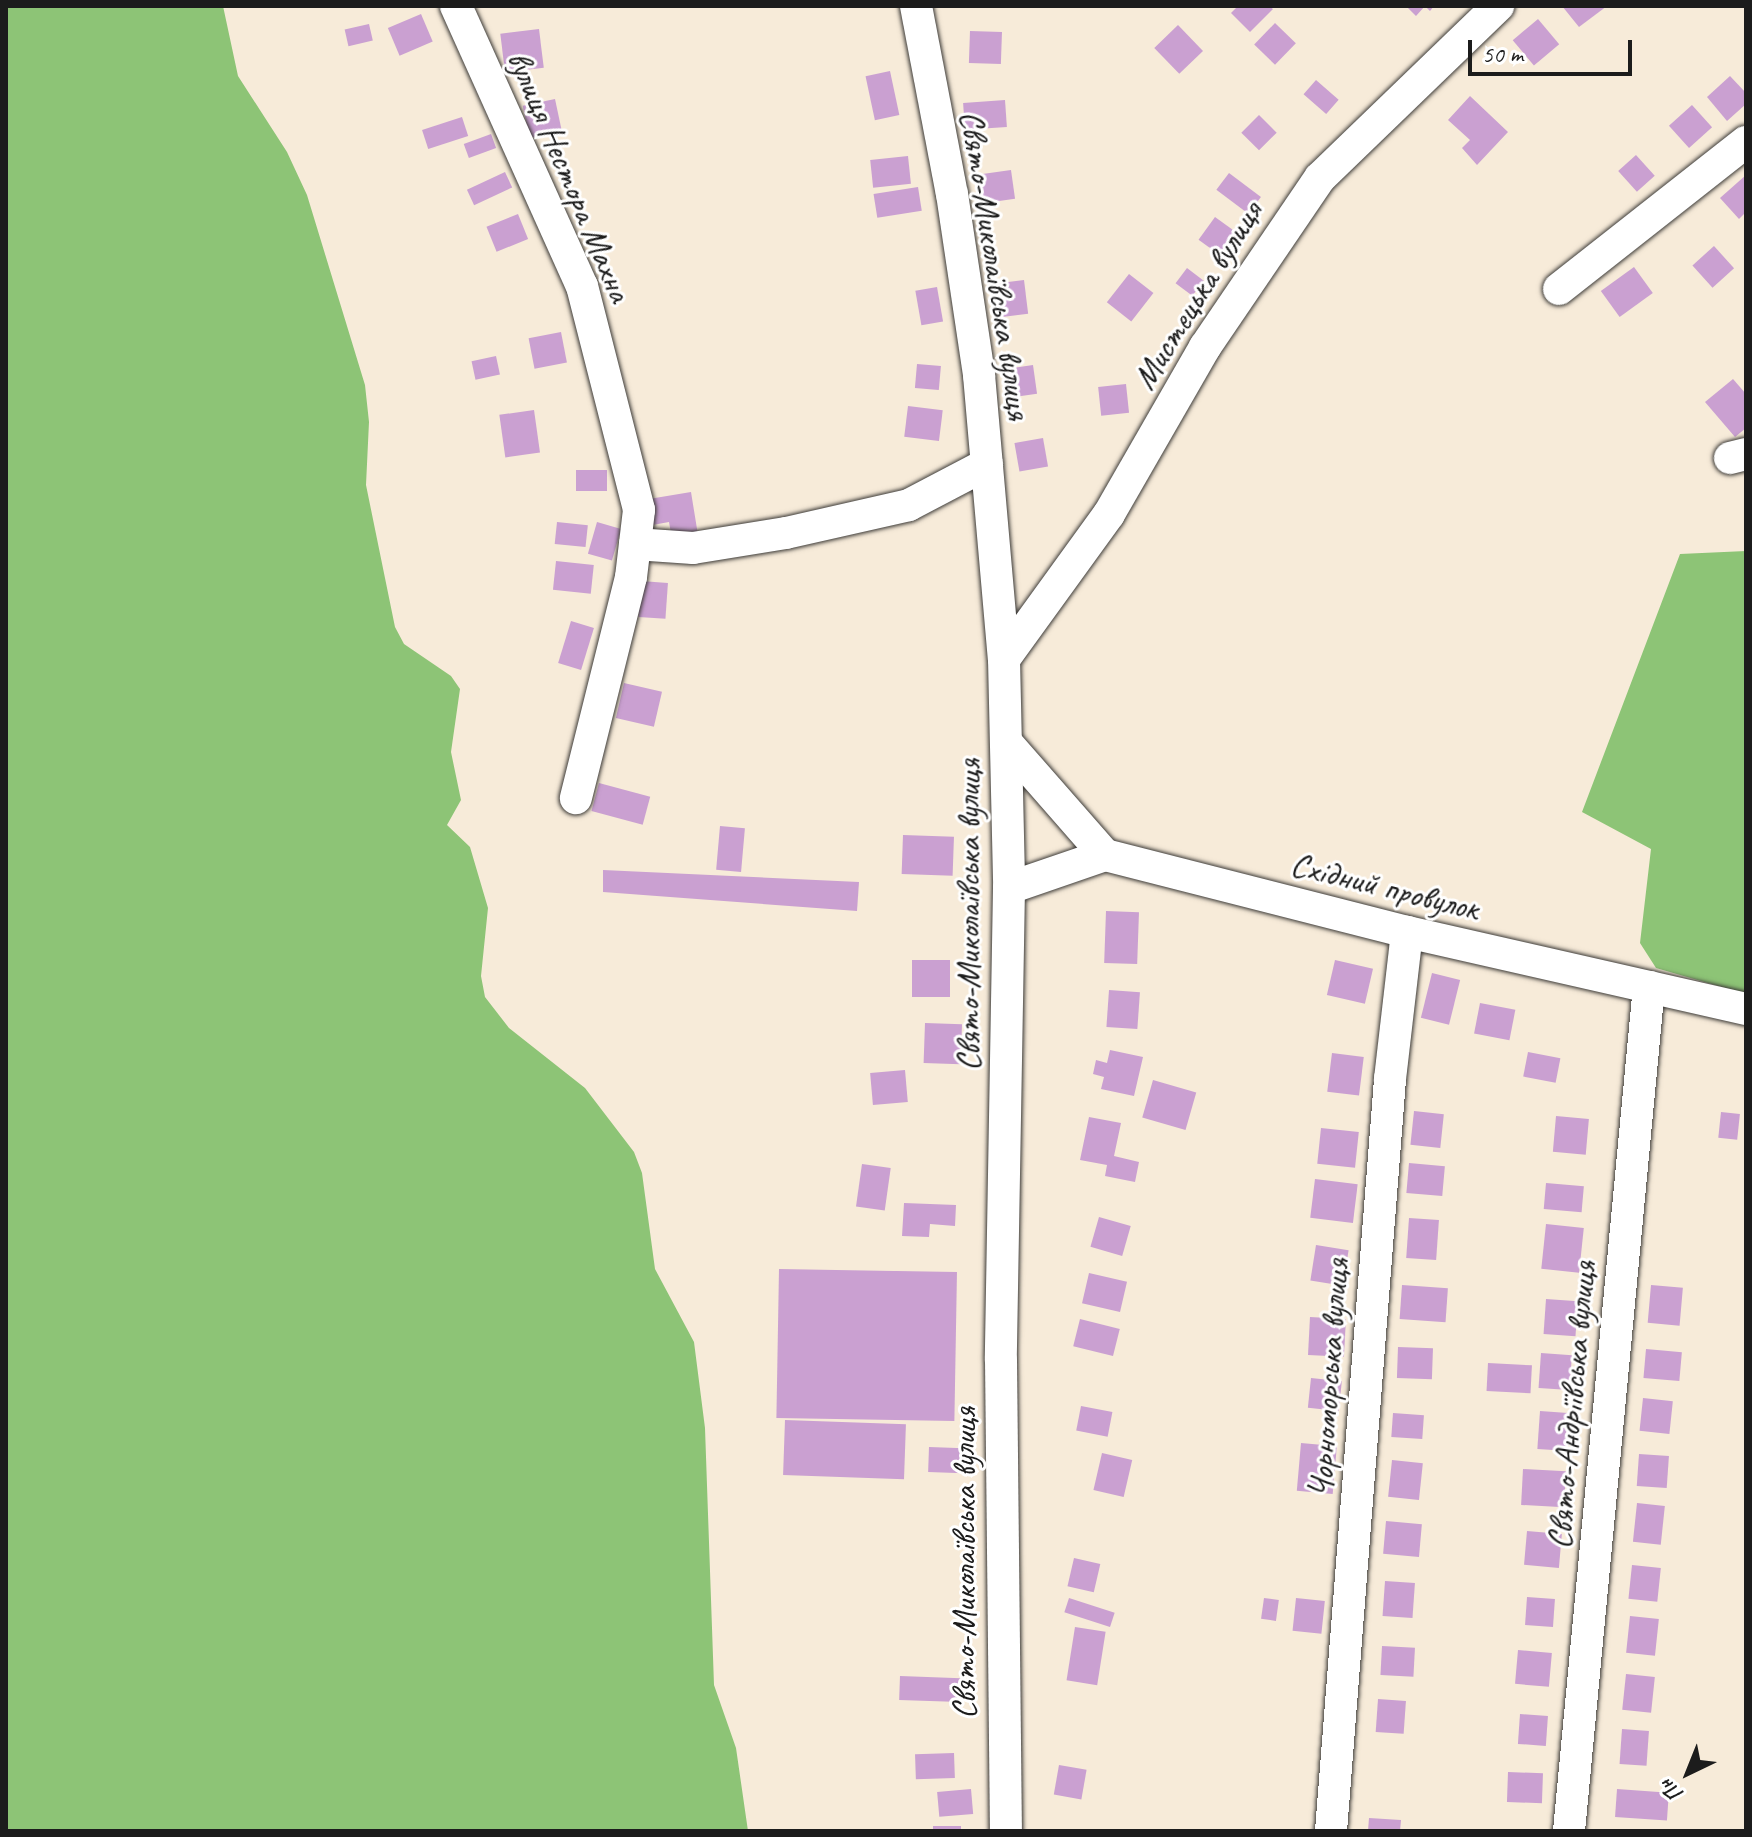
<!DOCTYPE html>
<meta charset="utf-8">
<style>
body{margin:0}
#map{position:relative;width:1752px;height:1837px;overflow:hidden;background:#f7ebd9;font-family:Caveat,sans-serif}
div>[style]{position:absolute}
.green>*{inset:0;background:#8dc476}
.building>*{inset:0;background:#caa0d1;transform-origin:0 0}
.roads{filter:drop-shadow(0 0 2px #3d3b38) drop-shadow(0 0 2px #3d3b38)}
.minor>*{height:32px;margin:-16px;padding:0 16px;transform-origin:16px;border-radius:16px;background:#fff}
span{translate:-50% -50%;white-space:nowrap;text-align:center;line-height:1.15;-webkit-text-stroke:6px #fff;paint-order:stroke}
.street-label{font-size:34px;color:#1c1c1c}
.frame{position:absolute;inset:0;border:8px solid #1c1c1c;pointer-events:none}
.north{position:absolute;left:1648px;top:1733px;width:80px;height:80px;-webkit-text-stroke:6px #fff;paint-order:stroke;rotate:223deg;font-size:22px;font-weight:700;line-height:32px;text-align:center;color:#1c1c1c}
.north::after{content:'';display:block;margin:auto;width:28px;height:36px;background:#1c1c1c;clip-path:polygon(50% 0,100% 100%,50% 72%,0 100%)}
.scale{position:absolute;left:1468px;top:40px;width:164px;height:36px;box-sizing:border-box;border:4px solid #1c1c1c;border-top:0;padding-left:10px;font-size:24px;line-height:28px;white-space:nowrap;color:#1c1c1c;-webkit-text-stroke:6px #fff;paint-order:stroke}
</style>
<div id="map">
<div class="green">
<div style="clip-path:polygon(6px 6px,223px 6px,238px 76px,287px 152px,307px 195px,365px 385px,369px 422px,366px 485px,395px 627px,404px 644px,451px 676px,460px 689px,451px 752px,461px 800px,447px 825px,470px 847px,488px 908px,481px 976px,485px 997px,509px 1028px,585px 1088px,634px 1152px,642px 1173px,655px 1269px,694px 1342px,705px 1428px,714px 1685px,736px 1748px,748px 1831px,6px 1831px)"></div>
<div style="clip-path:polygon(1746px 551px,1746px 994px,1656px 968px,1640px 943px,1651px 849px,1582px 812px,1680px 554px)"></div>
</div>
<div class="building">
<div style="clip-path:polygon(1238px 6px,1269px 6px,1273px 9px,1250px 32px,1231px 13px)"></div>
<div style="clip-path:polygon(1406px 6px,1434px 6px,1430px 11px,1425px 6px,1416px 16px)"></div>
<div style="clip-path:polygon(1562px 6px,1607px 6px,1579px 27px)"></div>
<div style="left:421px;top:14px;width:30px;height:36px;rotate:67deg"></div>
<div style="left:1538px;top:19px;width:33px;height:33px;rotate:50deg"></div>
<div style="left:1275px;top:23px;width:29px;height:30px;rotate:44deg"></div>
<div style="left:369px;top:24px;width:17px;height:25px;rotate:77deg"></div>
<div style="left:1178px;top:25px;width:36px;height:33px;rotate:46deg"></div>
<div style="left:539px;top:29px;width:39px;height:39px;rotate:83deg"></div>
<div style="left:970px;top:31px;width:32px;height:32px;rotate:2deg"></div>
<div style="left:890px;top:71px;width:45px;height:25px;rotate:78deg"></div>
<div style="clip-path:polygon(1730px 76px,1746px 93px,1746px 104px,1727px 121px,1707px 97px)"></div>
<div style="left:1316px;top:80px;width:30px;height:19px;rotate:41deg"></div>
<div style="clip-path:polygon(1470px 96px,1508px 132px,1477px 165px,1462px 148px,1470px 140px,1448px 120px)"></div>
<div style="left:555px;top:99px;width:33px;height:33px;rotate:78deg"></div>
<div style="left:1005px;top:100px;width:27px;height:42px;rotate:86deg"></div>
<div style="left:1692px;top:105px;width:30px;height:31px;rotate:48deg"></div>
<div style="left:1259px;top:115px;width:25px;height:25px;rotate:45deg"></div>
<div style="left:462px;top:117px;width:20px;height:42px;rotate:72deg"></div>
<div style="left:491px;top:134px;width:15px;height:29px;rotate:70deg"></div>
<div style="left:1636px;top:155px;width:28px;height:24px;rotate:48deg"></div>
<div style="left:908px;top:156px;width:28px;height:38px;rotate:84deg"></div>
<div style="left:1011px;top:170px;width:29px;height:36px;rotate:82deg"></div>
<div style="left:505px;top:172px;width:17px;height:42px;rotate:65deg"></div>
<div style="left:1229px;top:173px;width:40px;height:21px;rotate:37deg"></div>
<div style="clip-path:polygon(1746px 175px,1746px 212px,1739px 219px,1720px 198px)"></div>
<div style="left:918px;top:187px;width:24px;height:45px;rotate:81deg"></div>
<div style="left:518px;top:214px;width:27px;height:34px;rotate:68deg"></div>
<div style="left:1215px;top:217px;width:27px;height:28px;rotate:36deg"></div>
<div style="left:1714px;top:246px;width:30px;height:29px;rotate:48deg"></div>
<div style="left:1634px;top:267px;width:32px;height:41px;rotate:54deg"></div>
<div style="left:1187px;top:268px;width:21px;height:19px;rotate:37deg"></div>
<div style="left:1129px;top:274px;width:31px;height:36px;rotate:38deg"></div>
<div style="left:1024px;top:280px;width:34px;height:34px;rotate:83deg"></div>
<div style="left:937px;top:287px;width:35px;height:22px;rotate:80deg"></div>
<div style="left:561px;top:332px;width:31px;height:33px;rotate:79deg"></div>
<div style="left:496px;top:356px;width:19px;height:25px;rotate:78deg"></div>
<div style="left:917px;top:364px;width:24px;height:24px;rotate:5deg"></div>
<div style="left:1033px;top:365px;width:29px;height:29px;rotate:82deg"></div>
<div style="clip-path:polygon(1733px 379px,1746px 394px,1746px 428px,1735px 437px,1705px 402px)"></div>
<div style="left:1126px;top:384px;width:29px;height:28px;rotate:84deg"></div>
<div style="left:908px;top:406px;width:35px;height:31px;rotate:7deg"></div>
<div style="left:534px;top:410px;width:43px;height:35px;rotate:82deg"></div>
<div style="left:1043px;top:438px;width:29px;height:29px;rotate:80deg"></div>
<div style="left:576px;top:470px;width:31px;height:21px"></div>
<div style="clip-path:polygon(691px 492px,698px 535px,672px 539px,669px 522px,647px 526px,643px 500px)"></div>
<div style="left:557px;top:522px;width:31px;height:22px;rotate:6deg"></div>
<div style="left:597px;top:522px;width:25px;height:33px;rotate:16deg"></div>
<div style="left:556px;top:561px;width:38px;height:29px;rotate:6deg"></div>
<div style="left:641px;top:581px;width:27px;height:36px;rotate:4deg"></div>
<div style="left:571px;top:621px;width:24px;height:44px;rotate:17deg"></div>
<div style="left:624px;top:683px;width:39px;height:36px;rotate:13deg"></div>
<div style="left:599px;top:783px;width:53px;height:29px;rotate:15deg"></div>
<div style="left:720px;top:826px;width:25px;height:44px;rotate:5deg"></div>
<div style="left:903px;top:835px;width:51px;height:39px;rotate:2deg"></div>
<div style="clip-path:polygon(603px 870px,859px 882px,857px 911px,603px 892px)"></div>
<div style="left:1106px;top:911px;width:33px;height:52px;rotate:2deg"></div>
<div style="left:912px;top:960px;width:38px;height:37px"></div>
<div style="left:1335px;top:960px;width:39px;height:36px;rotate:13deg"></div>
<div style="left:1432px;top:973px;width:29px;height:46px;rotate:14deg"></div>
<div style="left:1109px;top:990px;width:31px;height:37px;rotate:4deg"></div>
<div style="left:1480px;top:1003px;width:36px;height:31px;rotate:11deg"></div>
<div style="left:925px;top:1023px;width:37px;height:40px;rotate:2deg"></div>
<div style="clip-path:polygon(1110px 1050px,1143px 1057px,1134px 1096px,1101px 1089px,1104px 1077px,1093px 1074px,1096px 1060px,1107px 1063px)"></div>
<div style="left:1528px;top:1052px;width:33px;height:25px;rotate:11deg"></div>
<div style="left:1332px;top:1053px;width:32px;height:39px;rotate:7deg"></div>
<div style="left:905px;top:1070px;width:32px;height:35px;rotate:85deg"></div>
<div style="left:1153px;top:1080px;width:45px;height:39px;rotate:16deg"></div>
<div style="left:1414px;top:1111px;width:30px;height:34px;rotate:6deg"></div>
<div style="left:1721px;top:1112px;width:19px;height:26px;rotate:6deg"></div>
<div style="left:1556px;top:1116px;width:33px;height:36px;rotate:5deg"></div>
<div style="clip-path:polygon(1089px 1117px,1121px 1123px,1114px 1156px,1139px 1162px,1135px 1182px,1105px 1176px,1107px 1165px,1080px 1160px)"></div>
<div style="left:1321px;top:1128px;width:38px;height:36px;rotate:6deg"></div>
<div style="left:1409px;top:1163px;width:36px;height:30px;rotate:5deg"></div>
<div style="left:862px;top:1164px;width:29px;height:43px;rotate:8deg"></div>
<div style="left:1315px;top:1179px;width:43px;height:39px;rotate:7deg"></div>
<div style="left:1546px;top:1183px;width:38px;height:26px;rotate:5deg"></div>
<div style="clip-path:polygon(904px 1203px,956px 1205px,955px 1226px,930px 1224px,929px 1237px,902px 1236px)"></div>
<div style="left:1099px;top:1217px;width:33px;height:31px;rotate:16deg"></div>
<div style="left:1409px;top:1218px;width:30px;height:40px;rotate:4deg"></div>
<div style="left:1546px;top:1224px;width:38px;height:45px;rotate:6deg"></div>
<div style="left:1316px;top:1245px;width:33px;height:36px;rotate:9deg"></div>
<div style="left:779px;top:1269px;width:178px;height:149px;rotate:1deg"></div>
<div style="left:1089px;top:1273px;width:39px;height:31px;rotate:13deg"></div>
<div style="left:1402px;top:1285px;width:46px;height:34px;rotate:4deg"></div>
<div style="left:1651px;top:1285px;width:32px;height:38px;rotate:5deg"></div>
<div style="left:1546px;top:1299px;width:32px;height:35px;rotate:4deg"></div>
<div style="left:1310px;top:1317px;width:36px;height:38px;rotate:3deg"></div>
<div style="left:1080px;top:1319px;width:41px;height:28px;rotate:14deg"></div>
<div style="left:1398px;top:1347px;width:35px;height:31px;rotate:2deg"></div>
<div style="left:1646px;top:1349px;width:36px;height:29px;rotate:5deg"></div>
<div style="left:1541px;top:1353px;width:31px;height:35px;rotate:4deg"></div>
<div style="left:1488px;top:1363px;width:44px;height:28px;rotate:3deg"></div>
<div style="left:1311px;top:1378px;width:31px;height:30px;rotate:6deg"></div>
<div style="left:1643px;top:1398px;width:30px;height:33px;rotate:6deg"></div>
<div style="left:1081px;top:1406px;width:32px;height:25px;rotate:11deg"></div>
<div style="left:1540px;top:1411px;width:28px;height:38px;rotate:4deg"></div>
<div style="left:1393px;top:1413px;width:31px;height:24px;rotate:4deg"></div>
<div style="left:785px;top:1420px;width:121px;height:55px;rotate:2deg"></div>
<div style="left:1301px;top:1443px;width:36px;height:48px;rotate:5deg"></div>
<div style="left:929px;top:1447px;width:35px;height:25px;rotate:2deg"></div>
<div style="left:1102px;top:1453px;width:31px;height:38px;rotate:13deg"></div>
<div style="left:1639px;top:1454px;width:30px;height:32px;rotate:4deg"></div>
<div style="left:1392px;top:1460px;width:31px;height:37px;rotate:6deg"></div>
<div style="left:1523px;top:1469px;width:43px;height:36px;rotate:3deg"></div>
<div style="left:1637px;top:1503px;width:28px;height:39px;rotate:6deg"></div>
<div style="left:1386px;top:1521px;width:36px;height:33px;rotate:5deg"></div>
<div style="left:1527px;top:1531px;width:35px;height:34px;rotate:5deg"></div>
<div style="left:1074px;top:1558px;width:27px;height:29px;rotate:13deg"></div>
<div style="left:1632px;top:1565px;width:29px;height:34px;rotate:6deg"></div>
<div style="left:1385px;top:1581px;width:30px;height:35px;rotate:4deg"></div>
<div style="left:1527px;top:1597px;width:28px;height:28px;rotate:4deg"></div>
<div style="left:1069px;top:1598px;width:48px;height:15px;rotate:18deg"></div>
<div style="left:1264px;top:1598px;width:15px;height:21px;rotate:8deg"></div>
<div style="left:1296px;top:1598px;width:29px;height:33px;rotate:6deg"></div>
<div style="left:1630px;top:1616px;width:29px;height:37px;rotate:6deg"></div>
<div style="left:1075px;top:1627px;width:31px;height:54px;rotate:9deg"></div>
<div style="left:1382px;top:1646px;width:33px;height:29px;rotate:3deg"></div>
<div style="left:1518px;top:1650px;width:34px;height:34px;rotate:5deg"></div>
<div style="left:1626px;top:1674px;width:29px;height:36px;rotate:6deg"></div>
<div style="left:900px;top:1676px;width:61px;height:24px;rotate:2deg"></div>
<div style="left:1378px;top:1699px;width:28px;height:33px;rotate:4deg"></div>
<div style="left:1520px;top:1714px;width:28px;height:30px;rotate:4deg"></div>
<div style="left:1622px;top:1729px;width:27px;height:35px;rotate:4deg"></div>
<div style="left:954px;top:1753px;width:25px;height:39px;rotate:88deg"></div>
<div style="left:1059px;top:1765px;width:28px;height:30px;rotate:10deg"></div>
<div style="left:1508px;top:1772px;width:35px;height:30px;rotate:2deg"></div>
<div style="left:971px;top:1789px;width:25px;height:34px;rotate:85deg"></div>
<div style="left:1617px;top:1789px;width:52px;height:28px;rotate:4deg"></div>
<div style="clip-path:polygon(1369px 1818px,1401px 1820px,1400px 1831px,1368px 1831px)"></div>
<div style="left:933px;top:1826px;width:28px;height:5px"></div>
</div>
<div class="roads">
<div class="minor">
<div style="left:456px;top:6px;width:307px;rotate:65.8deg"></div>
<div style="left:582px;top:286px;width:231px;rotate:75.7deg"></div>
<div style="left:639px;top:510px;width:67px;rotate:96.8deg"></div>
<div style="left:631px;top:577px;width:228px;rotate:104deg"></div>
<div style="left:916px;top:6px;width:191px;rotate:79.2deg"></div>
<div style="left:952px;top:194px;width:183px;rotate:81.5deg"></div>
<div style="left:979px;top:375px;width:285px;rotate:85deg"></div>
<div style="left:1004px;top:659px;width:229px;rotate:88.7deg"></div>
<div style="left:1009px;top:888px;width:472px;rotate:91deg"></div>
<div style="left:1001px;top:1360px;width:471px;rotate:89.4deg"></div>
<div style="left:1559px;top:289px;width:238px;rotate:-38.2deg"></div>
<div style="left:1730px;top:458px;width:16px;rotate:-14deg"></div>
<div style="left:635px;top:544px;width:58px;rotate:3.9deg"></div>
<div style="left:693px;top:548px;width:94px;rotate:-9.2deg"></div>
<div style="left:786px;top:533px;width:126px;rotate:-12.8deg"></div>
<div style="left:909px;top:505px;width:88px;rotate:-27.7deg"></div>
<div style="left:1004px;top:659px;width:179px;rotate:-54.1deg"></div>
<div style="left:1109px;top:514px;width:193px;rotate:-60.1deg"></div>
<div style="left:1205px;top:347px;width:204px;rotate:-55.8deg"></div>
<div style="left:1320px;top:178px;width:248px;rotate:-44deg"></div>
<div style="left:1006px;top:742px;width:150px;rotate:48.8deg"></div>
<div style="left:1009px;top:888px;width:102px;rotate:-19deg"></div>
<div style="left:1105px;top:855px;width:312px;rotate:14.3deg"></div>
<div style="left:1407px;top:932px;width:348px;rotate:12.8deg"></div>
<div style="left:1331px;top:1831px;width:754px;rotate:-85.51deg"></div>
<div style="left:1390px;top:1079px;width:148px;rotate:-83.4deg"></div>
<div style="left:1569px;top:1831px;width:848px;rotate:-84.59deg"></div>
</div>
</div>
<div class="street-label">
<span style="left:570px;top:176px;rotate:67deg">вулиця Нестора Махна</span>
<span style="left:996px;top:265px;rotate:81deg">Свято-Миколаївська вулиця</span>
<span style="left:1197px;top:295px;rotate:-58deg">Мистецька вулиця</span>
<span style="left:1385px;top:886px;rotate:14deg">Східний провулок</span>
<span style="left:968px;top:915px;rotate:-90deg">Свято-Миколаївська вулиця</span>
<span style="left:1328px;top:1378px;rotate:-86deg">Чорноморська вулиця</span>
<span style="left:1571px;top:1405px;rotate:-85deg">Свято-Андріївська вулиця</span>
<span style="left:964px;top:1563px;rotate:-90deg">Свято-Миколаївська вулиця</span>
</div>
<div class="frame"></div>
<div class="north">Пн</div>
<div class="scale">50 m</div>
</div>
